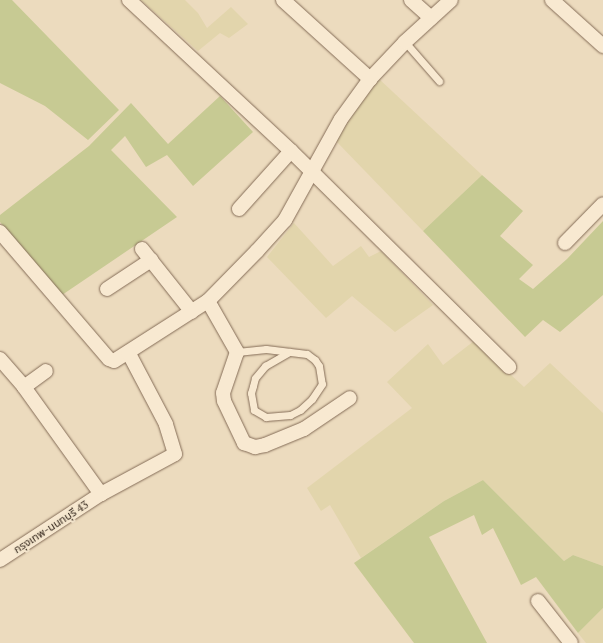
<!DOCTYPE html>
<meta charset="utf-8">
<style>
body{margin:0}
#map{position:relative;width:603px;height:643px;overflow:hidden;background:#ecdbbe;font-family:"PT Serif","Noto Sans Thai",serif}
div>[style]{position:absolute}
.farmland>*{inset:0;background:#e2d5ac}
.green>*{inset:0;background:#c7ca93}
.roads{filter:drop-shadow(0 0 1px #846c57) drop-shadow(0 0 1px #846c57)}
.service>*{height:7px;margin:-3.5px;padding:0 3.5px;transform-origin:3.5px;border-radius:3.5px;background:#f8e9d1}
.minor>*{height:14px;margin:-7px;padding:0 7px;transform-origin:7px;border-radius:7px;background:#f8e9d1}
span{translate:-50% -50%;white-space:nowrap;text-align:center;line-height:1.15;-webkit-text-stroke:3.5px #f4e6cd;paint-order:stroke}
.street-label{font-size:11px;color:#34261c}
</style>
<div id="map">
<div class="farmland">
<div style="clip-path:polygon(141px 0,185px 0,198px 13px,207px 28px,231px 7px,248px 24px,229px 38px,220px 33px,198px 51px)"></div>
<div style="clip-path:polygon(378px 78px,482px 175px,423px 231px,335px 140px)"></div>
<div style="clip-path:polygon(294px 223px,333px 266px,361px 246px,369px 257px,381px 251px,433px 305px,395px 332px,352px 296px,326px 318px,267px 257px)"></div>
<div style="clip-path:polygon(474px 341px,524px 387px,550px 363px,603px 413px,603px 566px,573px 555px,564px 561px,483px 480px,444px 501px,361px 558px,330px 505px,321px 511px,307px 488px,412px 408px,387px 382px,428px 344px,443px 365px)"></div>
<div style="clip-path:polygon(603px 608px,603px 643px,586px 643px,578px 633px)"></div>
</div>
<div class="green">
<div style="clip-path:polygon(0 0,12px 0,119px 110px,88px 140px,45px 106px,0 83px)"></div>
<div style="clip-path:polygon(220px 96px,253px 132px,193px 186px,167px 155px,146px 167px,125px 136px,111px 150px,177px 217px,62px 295px,0 222px,0 215px,89px 146px,131px 103px,168px 144px)"></div>
<div style="clip-path:polygon(482px 175px,523px 211px,500px 236px,533px 265px,519px 279px,533px 289px,567px 259px,603px 221px,603px 295px,560px 332px,543px 320px,525px 337px,423px 231px)"></div>
<div style="clip-path:polygon(483px 480px,564px 561px,573px 555px,603px 566px,603px 608px,578px 633px,536px 577px,521px 585px,493px 528px,482px 535px,474px 515px,429px 537px,487px 643px,414px 643px,354px 563px,444px 501px)"></div>
</div>
<div class="roads">
<div class="service">
<div style="left:405px;top:42px;width:52px;rotate:48.9deg"></div>
<div style="left:237px;top:352px;width:29px;rotate:-6deg"></div>
<div style="left:266px;top:349px;width:41px;rotate:7deg"></div>
<div style="left:307px;top:354px;width:10px;rotate:37deg"></div>
<div style="left:315px;top:360px;width:7px;rotate:56deg"></div>
<div style="left:319px;top:366px;width:18px;rotate:81deg"></div>
<div style="left:322px;top:384px;width:18px;rotate:124deg"></div>
<div style="left:312px;top:399px;width:16px;rotate:137deg"></div>
<div style="left:300px;top:410px;width:11px;rotate:153deg"></div>
<div style="left:290px;top:415px;width:24px;rotate:175deg"></div>
<div style="left:266px;top:417px;width:14px;rotate:-150deg"></div>
<div style="left:254px;top:410px;width:17px;rotate:-100deg"></div>
<div style="left:251px;top:393px;width:7px;rotate:-74deg"></div>
<div style="left:253px;top:386px;width:8px;rotate:-76deg"></div>
<div style="left:255px;top:378px;width:16px;rotate:-50deg"></div>
<div style="left:265px;top:366px;width:28px;rotate:-30deg"></div>
</div>
<div class="minor">
<div style="left:129px;top:0;width:221px;rotate:43deg"></div>
<div style="left:291px;top:151px;width:307px;rotate:44.7deg"></div>
<div style="left:283px;top:0;width:118px;rotate:42.2deg"></div>
<div style="left:411px;top:0;width:27px;rotate:42deg"></div>
<div style="left:552px;top:0;width:69px;rotate:42deg"></div>
<div style="left:239px;top:209px;width:78px;rotate:-48.1deg"></div>
<div style="left:0;top:232px;width:167px;rotate:49.4deg"></div>
<div style="left:109px;top:359px;width:5px;rotate:22deg"></div>
<div style="left:114px;top:361px;width:112px;rotate:-32.6deg"></div>
<div style="left:208px;top:301px;width:70px;rotate:-45.6deg"></div>
<div style="left:257px;top:251px;width:42px;rotate:-47.9deg"></div>
<div style="left:285px;top:220px;width:115px;rotate:-61deg"></div>
<div style="left:341px;top:119px;width:49px;rotate:-54.1deg"></div>
<div style="left:370px;top:79px;width:51px;rotate:-46.6deg"></div>
<div style="left:405px;top:42px;width:62px;rotate:-42.4deg"></div>
<div style="left:565px;top:243px;width:54px;rotate:-45.7deg"></div>
<div style="left:142px;top:249px;width:80px;rotate:51.6deg"></div>
<div style="left:107px;top:289px;width:53px;rotate:-33.4deg"></div>
<div style="left:208px;top:301px;width:59px;rotate:60.4deg"></div>
<div style="left:237px;top:352px;width:43px;rotate:108.9deg"></div>
<div style="left:223px;top:393px;width:8px;rotate:83deg"></div>
<div style="left:224px;top:401px;width:47px;rotate:64.5deg"></div>
<div style="left:244px;top:443px;width:12px;rotate:20deg"></div>
<div style="left:255px;top:447px;width:10px;rotate:-11deg"></div>
<div style="left:265px;top:445px;width:42px;rotate:-22.3deg"></div>
<div style="left:304px;top:429px;width:55px;rotate:-34deg"></div>
<div style="left:0;top:359px;width:37px;rotate:49deg"></div>
<div style="left:24px;top:387px;width:132px;rotate:54.3deg"></div>
<div style="left:24px;top:387px;width:27px;rotate:-36deg"></div>
<div style="left:0;top:560px;width:121px;rotate:-33.2deg"></div>
<div style="left:101px;top:494px;width:84px;rotate:-28.4deg"></div>
<div style="left:175px;top:454px;width:31px;rotate:-107deg"></div>
<div style="left:166px;top:424px;width:81px;rotate:-117.8deg"></div>
<div style="left:538px;top:601px;width:53px;rotate:51.8deg"></div>
</div>
</div>
<div class="street-label">
<span style="left:51px;top:527px;rotate:-33deg">กรุงเทพ-นนทบุรี 43</span>
</div>
</div>
